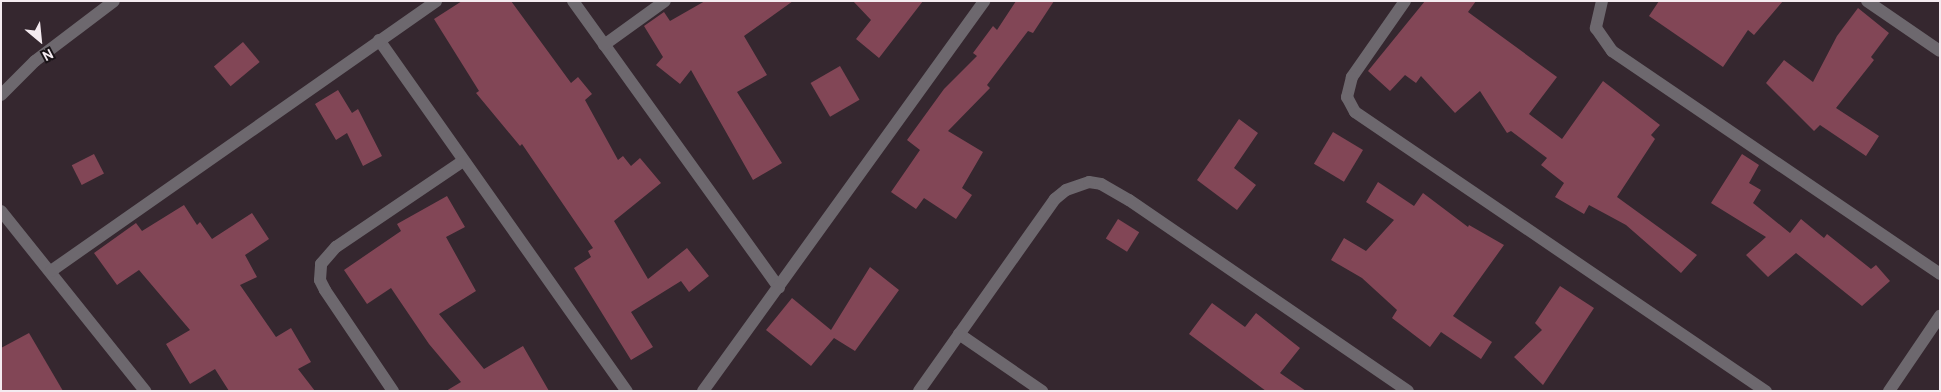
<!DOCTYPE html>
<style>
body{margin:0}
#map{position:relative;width:1941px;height:392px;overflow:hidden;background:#35272f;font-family:Overpass,sans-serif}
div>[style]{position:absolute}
.building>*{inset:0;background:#824656;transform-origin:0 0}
.minor>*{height:12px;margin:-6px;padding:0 6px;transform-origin:6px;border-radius:6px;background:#6d686e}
span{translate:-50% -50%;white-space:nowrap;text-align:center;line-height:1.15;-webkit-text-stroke:4.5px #181216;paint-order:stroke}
.frame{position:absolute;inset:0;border:2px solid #f4ebf0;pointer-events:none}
.north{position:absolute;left:15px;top:15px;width:50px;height:50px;-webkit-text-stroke:4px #181216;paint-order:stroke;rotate:152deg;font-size:14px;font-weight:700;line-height:20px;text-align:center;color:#f4ebf0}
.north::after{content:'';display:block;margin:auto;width:18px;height:22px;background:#f4ebf0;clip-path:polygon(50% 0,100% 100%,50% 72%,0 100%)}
</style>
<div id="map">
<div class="building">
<div style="clip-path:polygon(462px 1px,511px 1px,571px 83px,578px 77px,592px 94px,585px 100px,618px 160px,623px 156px,631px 166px,640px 158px,661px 183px,614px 221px,648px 279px,687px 248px,709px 276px,689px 292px,681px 281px,631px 312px,653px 347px,631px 360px,574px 268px,591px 257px,588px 251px,593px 248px,522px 144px,520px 146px,476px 93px,479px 91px,434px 19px)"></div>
<div style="clip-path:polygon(705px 1px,793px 1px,744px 36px,767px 75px,737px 92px,782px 163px,753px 180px,691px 70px,680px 84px,656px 65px,663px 57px,644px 26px,664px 12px,670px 21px)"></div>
<div style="clip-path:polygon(853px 1px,923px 1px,879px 58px,856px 39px,871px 20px)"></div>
<div style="clip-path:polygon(1016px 1px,1054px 1px,1033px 33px,1028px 31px,987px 85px,990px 88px,948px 131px,983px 152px,962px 188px,972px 195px,956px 219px,924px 198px,916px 209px,891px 192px,920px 150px,907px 140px,944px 89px,977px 56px,973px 53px,993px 26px,997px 30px)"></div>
<div style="clip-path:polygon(1425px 1px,1476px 1px,1468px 12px,1557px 77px,1529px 114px,1562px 139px,1603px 81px,1660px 125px,1651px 135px,1655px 139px,1617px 197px,1697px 255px,1681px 273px,1626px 225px,1589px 205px,1584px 214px,1555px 197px,1564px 183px,1541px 165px,1547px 158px,1511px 131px,1507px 133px,1480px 91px,1455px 113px,1421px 76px,1416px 83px,1405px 75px,1390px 91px,1368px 71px)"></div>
<div style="clip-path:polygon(1659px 1px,1783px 1px,1754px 35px,1748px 30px,1723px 67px,1649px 16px)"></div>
<div style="clip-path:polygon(1858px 8px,1889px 33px,1871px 57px,1874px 60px,1836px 108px,1879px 136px,1866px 156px,1820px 125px,1814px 131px,1766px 83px,1784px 60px,1813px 82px,1837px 36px)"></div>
<div style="left:243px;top:42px;width:26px;height:38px;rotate:50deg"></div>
<div style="left:840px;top:66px;width:39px;height:34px;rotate:60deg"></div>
<div style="clip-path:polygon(338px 90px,352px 113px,358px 109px,382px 156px,363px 166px,347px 133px,336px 140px,315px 104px)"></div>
<div style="clip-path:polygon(1239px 119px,1258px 133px,1234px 168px,1256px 185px,1237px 210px,1197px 180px)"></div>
<div style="left:1333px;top:132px;width:35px;height:37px;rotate:31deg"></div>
<div style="left:94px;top:154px;width:22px;height:25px;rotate:63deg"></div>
<div style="clip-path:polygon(1742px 154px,1759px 165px,1749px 183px,1761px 190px,1753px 203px,1790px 233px,1801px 219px,1824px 238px,1827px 234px,1871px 269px,1876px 265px,1890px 281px,1862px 306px,1796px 253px,1768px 277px,1746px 255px,1766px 237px,1711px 203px)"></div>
<div style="clip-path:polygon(1378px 182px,1414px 206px,1423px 193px,1468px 227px,1469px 225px,1504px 245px,1453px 316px,1492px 342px,1481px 359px,1441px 332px,1430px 347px,1392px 318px,1397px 310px,1362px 278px,1331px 260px,1344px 238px,1366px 251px,1394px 220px,1366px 202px)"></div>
<div style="clip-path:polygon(447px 196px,465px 227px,446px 237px,476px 291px,439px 314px,484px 369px,523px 346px,549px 391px,446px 391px,461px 382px,429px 344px,391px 288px,367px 304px,344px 270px,401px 231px,397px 224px)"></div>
<div style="clip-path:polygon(184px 205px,197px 225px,200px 222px,212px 239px,252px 213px,269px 239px,245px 255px,257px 277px,240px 285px,276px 337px,291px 328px,311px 362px,298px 369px,315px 391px,229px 391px,215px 369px,190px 384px,166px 344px,190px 330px,139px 270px,117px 285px,94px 253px,136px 223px,142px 231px)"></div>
<div style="left:1118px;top:219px;width:25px;height:23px;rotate:32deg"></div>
<div style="clip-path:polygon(870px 267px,899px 290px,855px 351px,834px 338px,811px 366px,766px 330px,792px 298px,831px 330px)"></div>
<div style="clip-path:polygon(1560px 286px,1594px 308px,1543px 385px,1514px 357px,1542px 330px,1535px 323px)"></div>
<div style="clip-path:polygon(1212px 303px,1245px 327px,1256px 313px,1300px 348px,1280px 373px,1306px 391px,1266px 391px,1189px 334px)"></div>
<div style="clip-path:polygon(29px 333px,63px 391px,1px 391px,1px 348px)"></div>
</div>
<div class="minor">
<div style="left:573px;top:1px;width:353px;rotate:54.3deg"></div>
<div style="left:1405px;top:1px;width:93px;rotate:124.9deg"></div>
<div style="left:1352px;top:77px;width:21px;rotate:104deg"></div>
<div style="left:1347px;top:97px;width:17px;rotate:62deg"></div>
<div style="left:1355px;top:112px;width:497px;rotate:34.2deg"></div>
<div style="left:1602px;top:1px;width:28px;rotate:103deg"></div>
<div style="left:1596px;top:28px;width:28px;rotate:55deg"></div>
<div style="left:1612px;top:51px;width:397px;rotate:34.2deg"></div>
<div style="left:1867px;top:1px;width:88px;rotate:34.4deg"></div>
<div style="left:379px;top:40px;width:430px;rotate:54.8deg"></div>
<div style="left:604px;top:45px;width:75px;rotate:-35.8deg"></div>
<div style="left:1px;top:95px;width:48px;rotate:-45deg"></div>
<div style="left:35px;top:61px;width:99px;rotate:-37.2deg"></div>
<div style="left:1px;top:211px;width:231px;rotate:51.3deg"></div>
<div style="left:51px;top:271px;width:470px;rotate:-35deg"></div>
<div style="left:959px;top:334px;width:101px;rotate:34.5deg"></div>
<div style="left:393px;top:391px;width:122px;rotate:-124deg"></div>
<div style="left:325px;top:290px;width:11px;rotate:-117deg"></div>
<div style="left:320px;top:280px;width:16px;rotate:-86deg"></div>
<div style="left:321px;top:264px;width:23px;rotate:-49deg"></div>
<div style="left:336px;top:247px;width:153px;rotate:-34.1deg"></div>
<div style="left:703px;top:391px;width:481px;rotate:-54.2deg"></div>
<div style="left:919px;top:391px;width:235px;rotate:-54.7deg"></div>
<div style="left:1055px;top:199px;width:14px;rotate:-39deg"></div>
<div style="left:1066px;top:190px;width:24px;rotate:-19deg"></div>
<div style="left:1089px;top:182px;width:12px;rotate:9deg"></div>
<div style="left:1101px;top:184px;width:32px;rotate:30deg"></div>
<div style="left:1129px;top:200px;width:338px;rotate:34.4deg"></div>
<div style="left:1889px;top:391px;width:91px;rotate:-55.8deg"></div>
</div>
<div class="frame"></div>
<div class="north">N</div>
</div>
